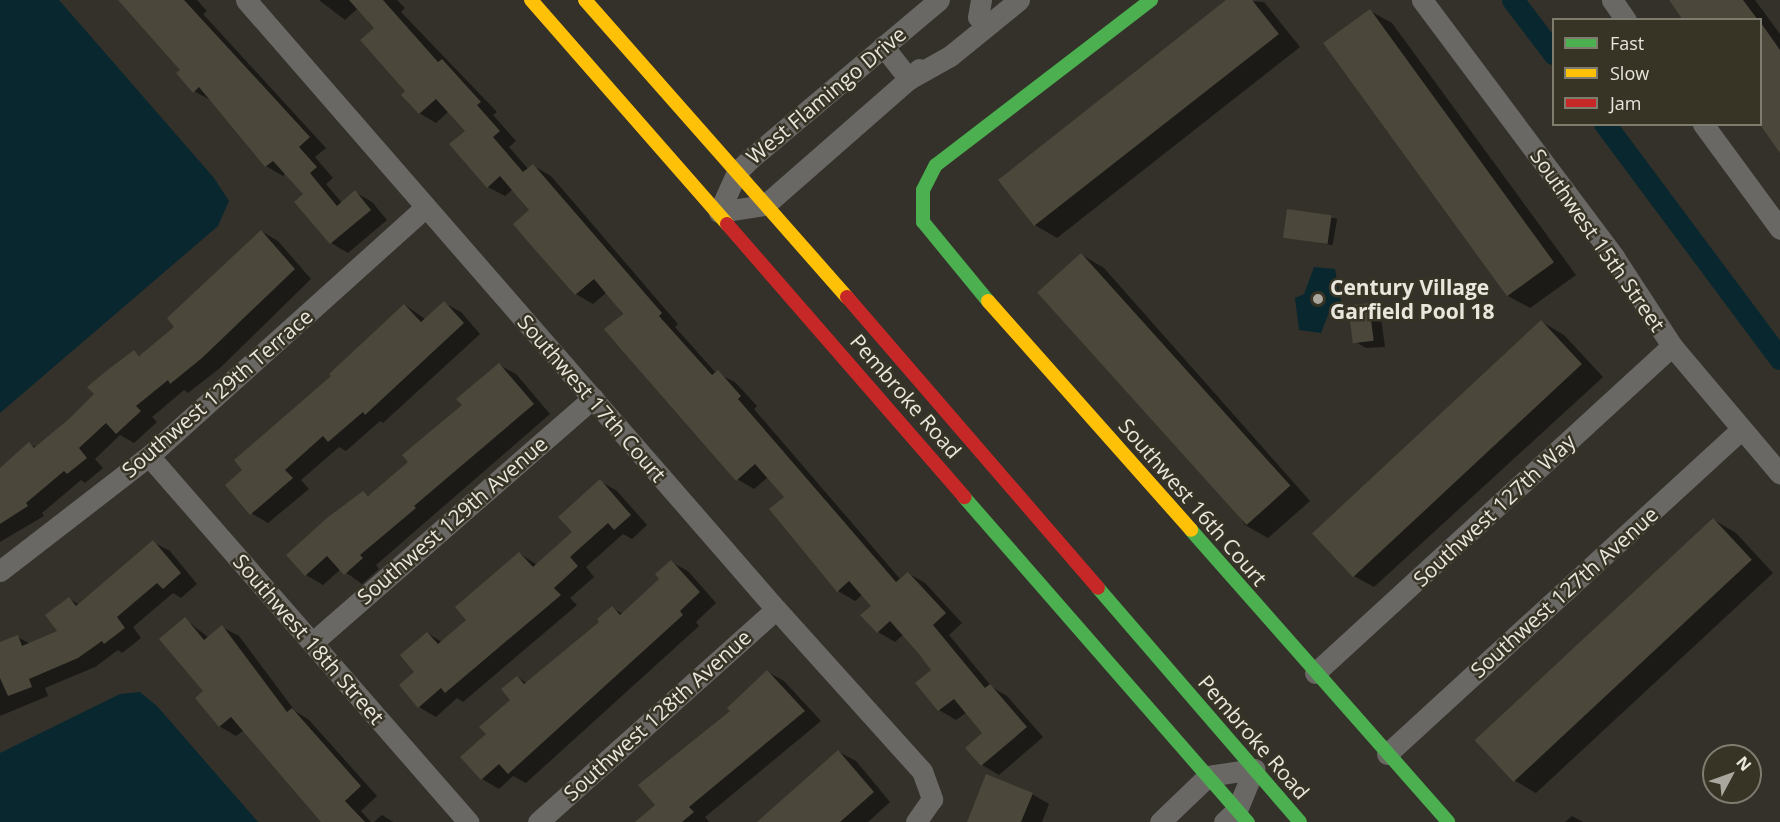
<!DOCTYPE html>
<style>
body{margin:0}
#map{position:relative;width:1780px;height:822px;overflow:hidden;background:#33312a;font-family:"Open Sans",sans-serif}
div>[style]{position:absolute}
.water>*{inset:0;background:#09272f}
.shadow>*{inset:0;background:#0007;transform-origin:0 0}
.canal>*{height:22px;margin:-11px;padding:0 11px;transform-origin:11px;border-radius:11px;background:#09272f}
.building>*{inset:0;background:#4b473a;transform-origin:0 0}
.street>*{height:21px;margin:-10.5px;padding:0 10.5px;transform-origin:10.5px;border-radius:10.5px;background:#6a6865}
.fast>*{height:14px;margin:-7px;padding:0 7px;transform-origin:7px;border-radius:7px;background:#4caf50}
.slow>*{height:14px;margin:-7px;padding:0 7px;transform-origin:7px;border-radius:7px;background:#ffc107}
.jam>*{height:14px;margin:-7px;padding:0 7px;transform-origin:7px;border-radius:7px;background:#c62828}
.dots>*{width:16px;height:16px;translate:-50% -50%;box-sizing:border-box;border:3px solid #373426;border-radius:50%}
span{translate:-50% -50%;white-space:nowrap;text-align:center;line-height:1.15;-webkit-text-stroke:5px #373426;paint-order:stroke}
.street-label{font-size:21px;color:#e8e6dd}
.poi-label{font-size:21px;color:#e8e6dd;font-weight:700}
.left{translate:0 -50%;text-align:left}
.legend{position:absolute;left:1552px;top:18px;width:210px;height:108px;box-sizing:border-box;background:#373426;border:2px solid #7e7b6f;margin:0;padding:8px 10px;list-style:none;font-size:18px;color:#e8e6dd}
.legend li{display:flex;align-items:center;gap:12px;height:30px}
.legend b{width:30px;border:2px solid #7e7b6f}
.north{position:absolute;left:1702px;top:744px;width:60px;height:60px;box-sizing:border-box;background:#373426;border:2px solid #7e7b6f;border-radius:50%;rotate:49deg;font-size:16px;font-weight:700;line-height:24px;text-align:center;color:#e8e6dd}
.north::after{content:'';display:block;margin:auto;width:21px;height:27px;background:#a9a79e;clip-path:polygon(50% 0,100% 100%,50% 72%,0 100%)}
</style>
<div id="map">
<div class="water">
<div style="clip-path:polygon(0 0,59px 0,214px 178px,229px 201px,218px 226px,0 413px)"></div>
<div style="clip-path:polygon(1314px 267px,1335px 269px,1341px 301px,1332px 305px,1321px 333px,1299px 330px,1295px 298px,1304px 294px)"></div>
<div style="clip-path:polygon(140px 692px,157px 706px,258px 822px,0 822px,0 753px,120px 694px)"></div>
</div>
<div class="shadow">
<div style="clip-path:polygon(120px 0,197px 0,207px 11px,203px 14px,326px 148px,315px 157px,333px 178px,326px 184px,342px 203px,355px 192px,372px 202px,387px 220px,348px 253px,331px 243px,296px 202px,305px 195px,286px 173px,283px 176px,266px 166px,212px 101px,194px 91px,182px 70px)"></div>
<div style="clip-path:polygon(319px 0,397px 0,405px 8px,401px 12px,497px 112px,493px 115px,516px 141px,509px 147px,529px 170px,534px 166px,551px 176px,678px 324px,675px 327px,716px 373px,735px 382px,757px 406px,754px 409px,901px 580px,908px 573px,925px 583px,962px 623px,949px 635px,992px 687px,1007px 696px,1043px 737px,999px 775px,982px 765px,985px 733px,967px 712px,956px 720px,939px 710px,917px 684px,933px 670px,904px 634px,895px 642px,878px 632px,873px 606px,863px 594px,855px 601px,838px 591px,771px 509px,786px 497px,768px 477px,754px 489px,737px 479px,607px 292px,593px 304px,576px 294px,531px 210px,513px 189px,505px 196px,488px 187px,467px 131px,449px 111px,436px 123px,419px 113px,376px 28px,358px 8px,345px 20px)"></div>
<div style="clip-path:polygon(1228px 0,1264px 2px,1300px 47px,1057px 238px,1035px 225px,1000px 180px)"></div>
<div style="clip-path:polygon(1670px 0,1755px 0,1780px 34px,1780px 150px,1760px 123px,1760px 20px,1685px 20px)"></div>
<div style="clip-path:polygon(1370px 11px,1392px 23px,1576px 275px,1530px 308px,1508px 296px)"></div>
<div style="left:1288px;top:210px;width:50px;height:27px;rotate:10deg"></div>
<div style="clip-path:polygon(261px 231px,278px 241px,311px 279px,220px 368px,188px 393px,184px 390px,152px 417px,157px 422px,134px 443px,120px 435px,95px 459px,103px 468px,85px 483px,81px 480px,42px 513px,44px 516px,0 542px,0 470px,29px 444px,37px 448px,71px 419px,134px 352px,141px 356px,176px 327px)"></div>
<div style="clip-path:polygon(1082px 255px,1104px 268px,1310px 501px,1268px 538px,1245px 525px)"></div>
<div style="clip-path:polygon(444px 303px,461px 312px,480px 334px,383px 423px,380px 421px,346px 451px,339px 447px,301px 480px,309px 489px,268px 523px,251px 513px,244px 470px,405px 305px,425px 319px)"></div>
<div style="clip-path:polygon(1368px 304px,1380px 311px,1385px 347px,1366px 348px,1354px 341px)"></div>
<div style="clip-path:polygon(1542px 322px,1564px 335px,1603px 377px,1374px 587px,1352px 575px)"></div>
<div style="clip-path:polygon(499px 365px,516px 374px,550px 414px,376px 565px,379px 569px,362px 584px,341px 569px,323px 585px,306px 575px,288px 555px,363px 493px,370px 496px,410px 462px)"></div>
<div style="clip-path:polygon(600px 481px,617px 491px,647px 525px,632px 539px,623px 534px,586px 567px,594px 577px,570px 598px,577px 605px,463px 702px,457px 698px,436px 717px,419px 707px,417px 672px,427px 633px,442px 642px,468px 620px,519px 553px,537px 565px,574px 532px)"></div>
<div style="clip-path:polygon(1714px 520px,1736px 533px,1773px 573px,1536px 793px,1514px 780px)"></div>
<div style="clip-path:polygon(153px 542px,170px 551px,197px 584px,181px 598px,173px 593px,133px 627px,141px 638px,122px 653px,118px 650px,95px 667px,45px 688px,48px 696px,0 716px,0 644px,18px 637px,30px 644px,60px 632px,69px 599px,80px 605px)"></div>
<div style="clip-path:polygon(671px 562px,688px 571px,716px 603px,696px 622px,699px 626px,526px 783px,513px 776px,499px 789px,482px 779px,488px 734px,512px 700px,517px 677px,528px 684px,601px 622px,612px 608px,623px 614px,661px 579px)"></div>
<div style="clip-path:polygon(185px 619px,209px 638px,222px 627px,239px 636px,295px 711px,309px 720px,377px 796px,361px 811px,371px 822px,323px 822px,244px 730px,236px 736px,219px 726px)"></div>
<div style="clip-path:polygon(768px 672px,784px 681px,821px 721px,705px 817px,709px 822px,637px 822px,657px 805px)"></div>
<div style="clip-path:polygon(839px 752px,856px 761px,890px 802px,868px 822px,758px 822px)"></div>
<div style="clip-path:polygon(1032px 794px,1049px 804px,1042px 822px,968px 822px)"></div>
<div style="clip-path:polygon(382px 815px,393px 822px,374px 822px)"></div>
<div style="clip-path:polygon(1572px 816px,1583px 822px,1565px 822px)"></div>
</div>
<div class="canal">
<div style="left:1513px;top:0;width:68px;rotate:52.8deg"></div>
<div style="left:1605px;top:124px;width:293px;rotate:53.3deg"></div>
</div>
<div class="building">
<div style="clip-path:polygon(118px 0,184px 0,310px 137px,299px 147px,317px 167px,310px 173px,337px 206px,355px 190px,371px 210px,330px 244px,294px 202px,303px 194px,273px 161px,265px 167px,199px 87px,193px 93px,176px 73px,180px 70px)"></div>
<div style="clip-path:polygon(349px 0,383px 0,438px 62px,442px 59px,481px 102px,477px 105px,500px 131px,493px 137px,523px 172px,533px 164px,662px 313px,659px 316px,712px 375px,718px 370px,741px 396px,738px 399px,896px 582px,908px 572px,946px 613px,933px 625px,985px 688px,990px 684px,1027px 727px,981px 766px,965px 748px,982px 733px,954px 699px,938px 711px,915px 683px,931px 670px,919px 654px,890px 621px,877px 633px,860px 615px,871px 606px,849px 581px,837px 592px,769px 509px,784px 497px,755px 464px,736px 481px,620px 348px,604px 329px,623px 314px,594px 279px,575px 295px,529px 243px,513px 224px,529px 210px,500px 176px,487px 188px,449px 144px,465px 131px,436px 99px,419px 114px,401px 95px,405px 91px,360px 40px,374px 28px)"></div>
<div style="clip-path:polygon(1226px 0,1252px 0,1279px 34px,1034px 226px,998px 180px)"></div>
<div style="clip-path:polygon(1669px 0,1743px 0,1758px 20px,1683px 20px)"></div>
<div style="left:1370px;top:9px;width:313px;height:58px;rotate:54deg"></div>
<div style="clip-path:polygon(1761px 23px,1780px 50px,1780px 153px,1761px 126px)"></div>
<div style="left:1287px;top:209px;width:45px;height:29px;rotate:8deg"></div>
<div style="clip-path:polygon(261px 230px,295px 269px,202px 358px,170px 384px,168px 380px,136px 406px,141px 411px,116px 434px,106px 423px,79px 448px,87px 458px,67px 474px,64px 471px,26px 503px,28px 506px,0 524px,0 468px,29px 442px,34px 448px,70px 418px,94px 394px,87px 387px,105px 372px,134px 350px,139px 356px,174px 327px,167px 318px)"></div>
<div style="left:1081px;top:253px;width:313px;height:59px;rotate:48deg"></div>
<div style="clip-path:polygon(444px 301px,464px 323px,365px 415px,363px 412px,328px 442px,323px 436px,285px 470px,293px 478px,250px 515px,225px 485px,242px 470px,234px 460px,331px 376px,329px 374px,404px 304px,421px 322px)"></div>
<div style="left:1369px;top:303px;width:38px;height:21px;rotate:83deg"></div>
<div style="left:1541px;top:320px;width:60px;height:313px;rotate:47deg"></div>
<div style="clip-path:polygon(499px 363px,534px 404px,414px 506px,416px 508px,360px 555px,363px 558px,344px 575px,327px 556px,305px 576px,286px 555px,327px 518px,363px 491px,368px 496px,408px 462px,402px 455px,462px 405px,456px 399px)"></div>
<div style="clip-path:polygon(600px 479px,631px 515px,614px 530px,608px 523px,570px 557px,578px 566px,554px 588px,561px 595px,445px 693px,441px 688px,418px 708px,399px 685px,414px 672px,400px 655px,427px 632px,438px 644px,466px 620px,455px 607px,519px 552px,533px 567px,572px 532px,558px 517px)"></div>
<div style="left:1713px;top:518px;width:57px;height:326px;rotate:47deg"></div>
<div style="clip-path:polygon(153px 540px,181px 573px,163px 589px,157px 583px,117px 617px,125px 628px,104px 644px,102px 641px,78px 658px,29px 679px,32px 687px,8px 696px,0 678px,0 642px,18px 635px,22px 646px,57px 631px,45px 615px,69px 597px,76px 606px)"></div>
<div style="clip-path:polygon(671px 560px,700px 592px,680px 611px,683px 615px,508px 774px,499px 764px,481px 780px,460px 757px,486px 734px,479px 727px,510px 700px,501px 689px,517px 676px,524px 684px,599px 622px,597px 619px,612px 606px,620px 615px,659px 579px,655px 574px)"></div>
<div style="clip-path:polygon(185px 617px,204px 640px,222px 625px,287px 712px,292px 708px,361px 786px,345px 801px,365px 822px,321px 822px,231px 717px,219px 727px,195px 698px,203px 691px,159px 639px)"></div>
<div style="clip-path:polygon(767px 670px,805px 711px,689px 807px,694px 812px,682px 822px,635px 822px,655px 805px,638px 785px,730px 711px,727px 708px)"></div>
<div style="clip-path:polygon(838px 750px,874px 792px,840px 822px,757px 822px)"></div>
<div style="clip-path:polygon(986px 774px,1033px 793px,1021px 822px,967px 822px)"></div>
</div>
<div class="street">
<div style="left:246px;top:0;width:807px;rotate:48.97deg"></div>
<div style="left:776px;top:609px;width:218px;rotate:48deg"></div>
<div style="left:922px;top:771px;width:30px;rotate:70deg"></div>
<div style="left:932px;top:799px;width:28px;rotate:125deg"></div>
<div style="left:1422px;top:0;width:321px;rotate:53.2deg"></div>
<div style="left:1614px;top:257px;width:106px;rotate:56.9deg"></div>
<div style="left:1672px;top:346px;width:167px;rotate:49.8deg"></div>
<div style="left:1612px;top:0;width:24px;rotate:55deg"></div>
<div style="left:978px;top:17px;width:17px;rotate:-80deg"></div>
<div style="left:883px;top:46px;width:42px;rotate:51.8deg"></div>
<div style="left:909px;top:79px;width:14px;rotate:-45deg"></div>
<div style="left:1703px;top:124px;width:130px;rotate:53.7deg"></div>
<div style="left:719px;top:212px;width:47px;rotate:-8.7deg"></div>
<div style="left:765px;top:205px;width:191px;rotate:-41.2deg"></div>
<div style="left:909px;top:79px;width:47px;rotate:-29.3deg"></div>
<div style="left:950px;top:56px;width:89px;rotate:-39.1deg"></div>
<div style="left:719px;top:212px;width:44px;rotate:-65.8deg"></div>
<div style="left:737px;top:172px;width:18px;rotate:-45deg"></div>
<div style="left:750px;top:159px;width:247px;rotate:-40.1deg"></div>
<div style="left:149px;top:456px;width:486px;rotate:48.9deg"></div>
<div style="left:0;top:571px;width:188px;rotate:-37.7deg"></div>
<div style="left:149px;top:456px;width:372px;rotate:-42deg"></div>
<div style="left:312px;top:643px;width:373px;rotate:-41.1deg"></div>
<div style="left:1315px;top:673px;width:484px;rotate:-42.5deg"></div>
<div style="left:1387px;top:754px;width:481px;rotate:-42.5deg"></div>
<div style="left:538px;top:822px;width:319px;rotate:-41.8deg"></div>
<div style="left:1160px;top:822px;width:66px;rotate:-43.8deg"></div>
<div style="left:1208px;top:776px;width:47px;rotate:-8.7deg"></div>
<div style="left:1224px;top:822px;width:18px;rotate:-43deg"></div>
<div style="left:1237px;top:810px;width:44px;rotate:-67.5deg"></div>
</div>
<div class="fast">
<div style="left:988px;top:301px;width:102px;rotate:-129.4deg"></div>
<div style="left:923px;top:222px;width:32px;rotate:-90deg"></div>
<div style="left:923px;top:190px;width:28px;rotate:-63deg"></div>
<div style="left:936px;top:165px;width:271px;rotate:-37.5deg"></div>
<div style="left:964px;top:497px;width:432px;rotate:48.9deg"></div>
<div style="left:1191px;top:530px;width:389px;rotate:48.6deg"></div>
<div style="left:1098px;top:588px;width:309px;rotate:49.2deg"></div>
</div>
<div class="slow">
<div style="left:531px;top:0;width:298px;rotate:48.8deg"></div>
<div style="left:585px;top:0;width:396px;rotate:48.6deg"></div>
<div style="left:988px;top:301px;width:306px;rotate:48.4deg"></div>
</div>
<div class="jam">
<div style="left:727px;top:224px;width:362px;rotate:49deg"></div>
<div style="left:847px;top:297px;width:384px;rotate:49.2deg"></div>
</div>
<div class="dots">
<div style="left:1318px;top:299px;background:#a9a79e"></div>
</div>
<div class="street-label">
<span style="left:826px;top:95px;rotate:-40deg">West Flamingo Drive</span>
<span style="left:1598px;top:240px;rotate:55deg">Southwest 15th Street</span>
<span style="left:217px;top:393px;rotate:-41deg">Southwest 129th Terrace</span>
<span style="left:906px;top:396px;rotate:49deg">Pembroke Road</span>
<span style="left:592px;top:398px;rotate:49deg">Southwest 17th Court</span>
<span style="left:1193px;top:502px;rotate:49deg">Southwest 16th Court</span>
<span style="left:1494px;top:510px;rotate:-43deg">Southwest 127th Way</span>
<span style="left:452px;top:520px;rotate:-41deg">Southwest 129th Avenue</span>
<span style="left:1564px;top:592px;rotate:-42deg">Southwest 127th Avenue</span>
<span style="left:309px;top:639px;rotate:49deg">Southwest 18th Street</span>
<span style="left:657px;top:715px;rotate:-42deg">Southwest 128th Avenue</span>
<span style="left:1254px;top:737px;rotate:49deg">Pembroke Road</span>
</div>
<div class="poi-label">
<span class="left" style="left:1330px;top:299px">Century Village<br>Garfield Pool 18</span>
</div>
<ul class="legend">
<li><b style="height:8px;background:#4caf50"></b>Fast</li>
<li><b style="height:8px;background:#ffc107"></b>Slow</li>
<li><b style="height:8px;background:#c62828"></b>Jam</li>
</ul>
<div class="north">N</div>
</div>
